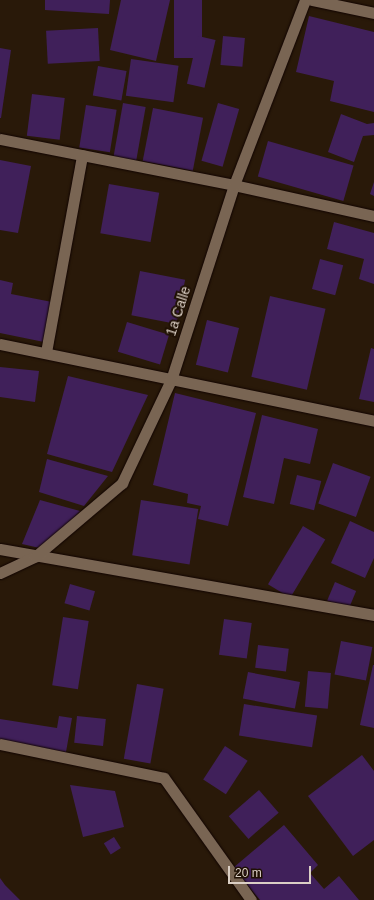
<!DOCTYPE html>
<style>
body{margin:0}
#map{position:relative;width:374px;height:900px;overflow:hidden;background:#291909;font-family:Helvetica,sans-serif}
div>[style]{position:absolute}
.building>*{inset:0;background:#40205a;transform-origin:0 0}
.roads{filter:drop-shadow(0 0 1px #110400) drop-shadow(0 0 1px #110400)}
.minor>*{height:11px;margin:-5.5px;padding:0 5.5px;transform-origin:5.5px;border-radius:5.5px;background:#796553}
span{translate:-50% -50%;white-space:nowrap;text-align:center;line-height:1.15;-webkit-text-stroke:4px #1f1003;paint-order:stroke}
.street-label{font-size:14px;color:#dbcfc5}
.scale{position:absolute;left:228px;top:866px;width:83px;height:18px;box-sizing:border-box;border:2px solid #dbcfc5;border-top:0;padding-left:5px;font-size:12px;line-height:14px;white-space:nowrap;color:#dbcfc5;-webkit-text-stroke:3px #1f1003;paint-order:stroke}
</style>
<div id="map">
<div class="building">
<div style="clip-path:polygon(45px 0,110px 0,109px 14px,45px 10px)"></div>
<div style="clip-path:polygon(121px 0,170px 0,156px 61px,110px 50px)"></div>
<div style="left:174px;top:0;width:28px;height:58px"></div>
<div style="clip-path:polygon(309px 16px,374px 32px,374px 112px,330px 101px,334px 81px,296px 72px)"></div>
<div style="left:98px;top:28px;width:33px;height:52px;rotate:87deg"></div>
<div style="left:198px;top:36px;width:18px;height:49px;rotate:13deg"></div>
<div style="left:223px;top:36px;width:22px;height:29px;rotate:5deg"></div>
<div style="clip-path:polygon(0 48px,11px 50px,1px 118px,0 118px)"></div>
<div style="left:131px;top:59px;width:48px;height:37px;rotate:8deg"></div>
<div style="left:98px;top:66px;width:29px;height:30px;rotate:10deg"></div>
<div style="left:32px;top:94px;width:33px;height:42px;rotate:7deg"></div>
<div style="left:123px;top:103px;width:23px;height:54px;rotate:10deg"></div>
<div style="left:218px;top:103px;width:22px;height:60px;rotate:16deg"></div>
<div style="left:86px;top:105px;width:31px;height:43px;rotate:9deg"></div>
<div style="left:153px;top:108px;width:51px;height:54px;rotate:11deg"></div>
<div style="clip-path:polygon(341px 114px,367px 124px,374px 123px,374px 135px,363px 136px,354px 162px,328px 152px)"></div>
<div style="left:268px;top:141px;width:89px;height:37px;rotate:16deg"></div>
<div style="clip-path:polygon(0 160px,31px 166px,18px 233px,0 230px)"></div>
<div style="clip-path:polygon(374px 182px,374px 196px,370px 194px)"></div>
<div style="left:109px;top:184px;width:51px;height:50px;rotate:10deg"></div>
<div style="clip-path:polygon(334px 222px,374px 233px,374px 284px,359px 279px,364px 259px,327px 249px)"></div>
<div style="left:320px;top:259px;width:24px;height:31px;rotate:15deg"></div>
<div style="left:140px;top:271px;width:46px;height:45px;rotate:11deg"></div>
<div style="clip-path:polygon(0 280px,13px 283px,11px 294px,52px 302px,44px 342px,0 333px)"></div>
<div style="left:270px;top:296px;width:57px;height:83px;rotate:13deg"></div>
<div style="left:207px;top:320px;width:33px;height:46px;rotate:14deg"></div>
<div style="left:127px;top:322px;width:44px;height:31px;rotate:17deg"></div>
<div style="clip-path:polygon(371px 348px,374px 349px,374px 402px,359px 399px)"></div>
<div style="clip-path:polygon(0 367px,39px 371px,35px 402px,0 397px)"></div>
<div style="clip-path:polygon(68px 376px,148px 395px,112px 472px,47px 454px)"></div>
<div style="clip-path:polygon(175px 393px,256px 413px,228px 526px,198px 519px,201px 506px,187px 503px,188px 494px,153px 485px)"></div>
<div style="clip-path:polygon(262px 415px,318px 429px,310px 464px,284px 458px,274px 504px,243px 497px)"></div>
<div style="clip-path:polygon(47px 459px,108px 476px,84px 506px,39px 492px)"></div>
<div style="left:333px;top:463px;width:40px;height:43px;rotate:20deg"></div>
<div style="left:297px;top:475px;width:25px;height:30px;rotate:14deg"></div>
<div style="clip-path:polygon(40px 500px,80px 511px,44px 549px,22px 544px)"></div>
<div style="left:141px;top:500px;width:58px;height:56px;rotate:9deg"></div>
<div style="clip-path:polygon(350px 521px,374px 532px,374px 558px,365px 578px,331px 563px)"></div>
<div style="left:303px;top:526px;width:26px;height:68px;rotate:31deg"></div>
<div style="left:335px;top:582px;width:23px;height:20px;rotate:23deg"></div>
<div style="left:70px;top:584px;width:26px;height:20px;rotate:16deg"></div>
<div style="left:63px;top:617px;width:26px;height:69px;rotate:9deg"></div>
<div style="left:224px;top:619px;width:28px;height:36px;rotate:8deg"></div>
<div style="left:341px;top:641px;width:32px;height:34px;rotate:11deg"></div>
<div style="left:258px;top:645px;width:31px;height:23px;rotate:7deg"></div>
<div style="clip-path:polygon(373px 665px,374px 665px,374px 728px,360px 725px)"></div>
<div style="left:308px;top:671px;width:23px;height:36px;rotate:5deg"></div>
<div style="left:248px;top:672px;width:53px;height:27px;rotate:11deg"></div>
<div style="left:137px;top:684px;width:27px;height:76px;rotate:10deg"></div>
<div style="left:244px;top:704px;width:74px;height:32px;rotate:9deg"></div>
<div style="clip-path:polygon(59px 716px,72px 718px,66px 752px,0 741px,0 719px,57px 728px)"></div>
<div style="left:77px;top:716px;width:29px;height:27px;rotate:6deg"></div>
<div style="left:225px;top:746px;width:27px;height:40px;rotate:33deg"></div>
<div style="clip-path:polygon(362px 755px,374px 771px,374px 840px,353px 856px,308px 796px)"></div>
<div style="clip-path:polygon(70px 785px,115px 791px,124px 827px,83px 837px)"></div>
<div style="left:259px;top:790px;width:30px;height:40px;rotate:49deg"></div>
<div style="clip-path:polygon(284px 825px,318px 865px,310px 873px,324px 889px,339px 876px,359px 900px,260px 900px,233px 868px)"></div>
<div style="left:114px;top:837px;width:13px;height:12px;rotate:58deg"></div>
<div style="clip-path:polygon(0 878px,5px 885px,20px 900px,0 900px)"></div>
</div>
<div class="roads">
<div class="minor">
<div style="left:312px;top:0;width:63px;rotate:11.8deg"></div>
<div style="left:0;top:139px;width:238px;rotate:11.1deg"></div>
<div style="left:234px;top:185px;width:143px;rotate:12.5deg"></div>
<div style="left:0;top:344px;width:382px;rotate:11.6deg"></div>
<div style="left:46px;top:352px;width:200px;rotate:-79.6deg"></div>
<div style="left:0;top:549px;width:380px;rotate:10deg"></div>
<div style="left:0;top:573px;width:40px;rotate:-25deg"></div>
<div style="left:36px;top:556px;width:113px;rotate:-40.3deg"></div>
<div style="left:122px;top:483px;width:114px;rotate:-64.6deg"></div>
<div style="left:171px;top:380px;width:205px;rotate:-72.1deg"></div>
<div style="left:234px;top:185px;width:198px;rotate:-69deg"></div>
<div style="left:0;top:744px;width:167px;rotate:11.7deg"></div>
<div style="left:164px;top:778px;width:150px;rotate:54.5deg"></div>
</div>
</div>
<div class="street-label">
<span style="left:178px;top:311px;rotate:-72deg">1a Calle</span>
</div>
<div class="scale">20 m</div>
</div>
